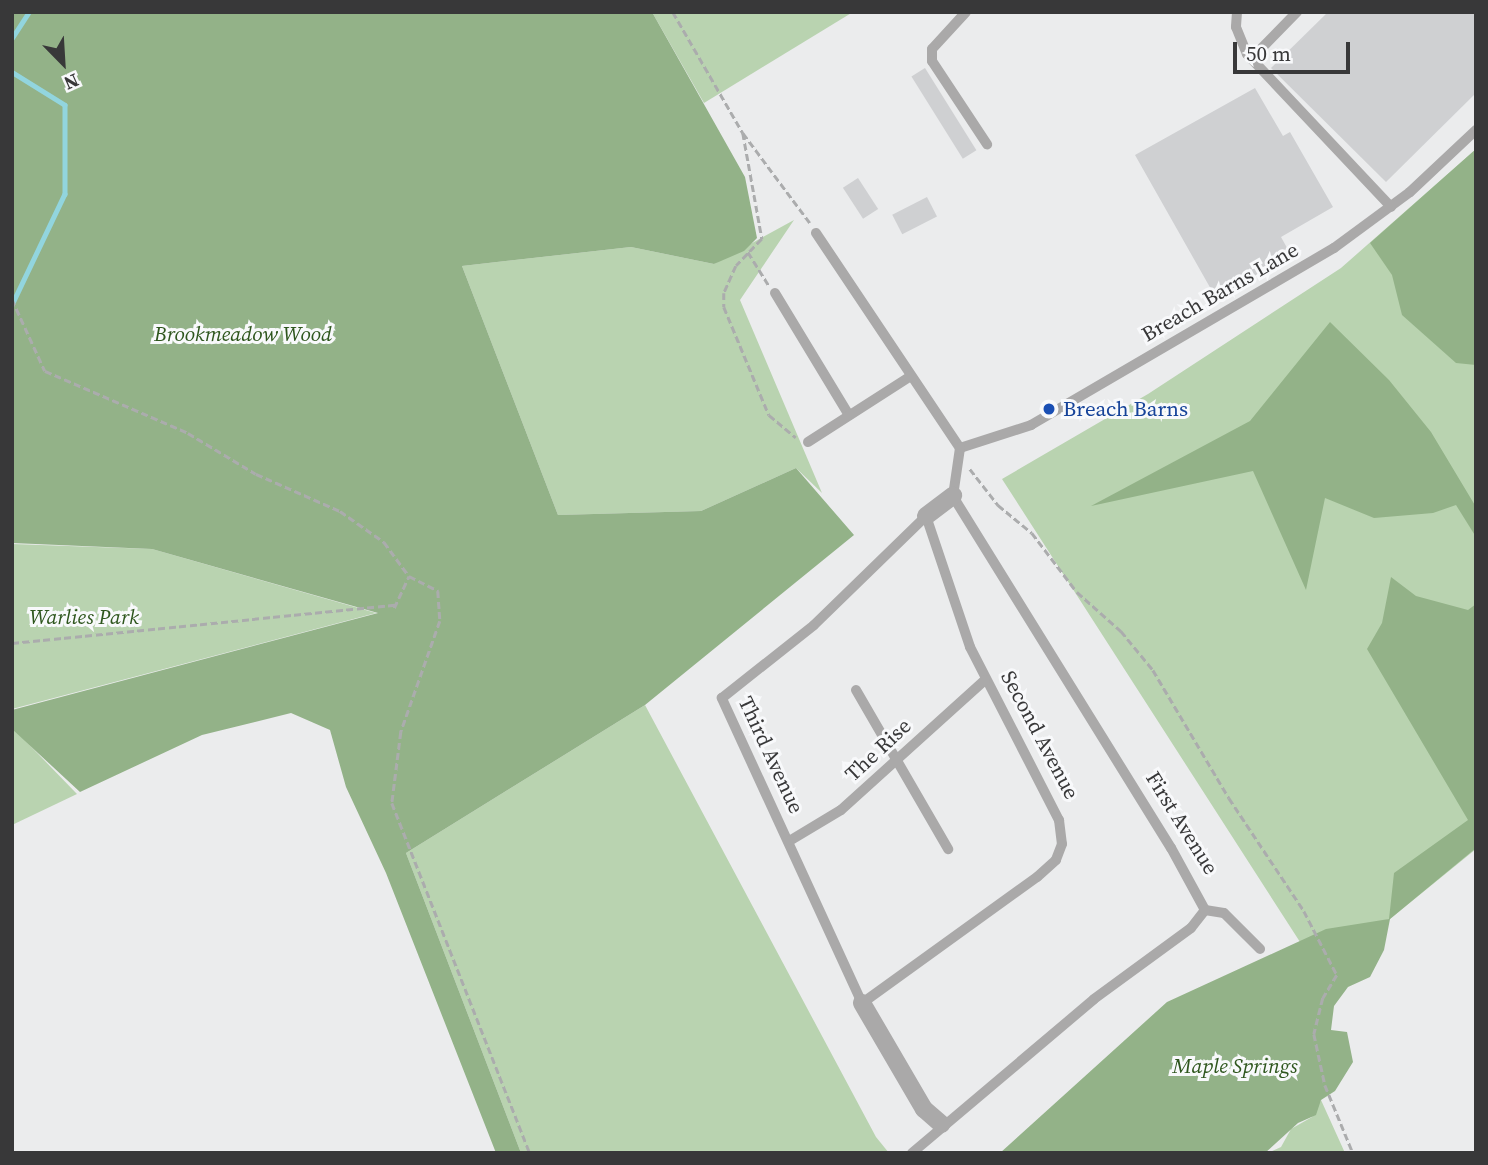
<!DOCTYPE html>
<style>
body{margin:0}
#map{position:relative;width:1488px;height:1165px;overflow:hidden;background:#ebeced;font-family:"Source Serif 4",serif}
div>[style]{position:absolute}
.green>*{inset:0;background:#b9d3b0}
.forest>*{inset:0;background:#93b288}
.stream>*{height:4.5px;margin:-2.25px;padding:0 2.25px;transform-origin:2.25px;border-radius:2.25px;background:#92d5de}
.building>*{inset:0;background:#cfd0d2;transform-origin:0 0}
.path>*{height:2.5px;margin-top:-1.25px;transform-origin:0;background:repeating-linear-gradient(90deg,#abacad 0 7px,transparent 0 10.5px)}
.service>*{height:10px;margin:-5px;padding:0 5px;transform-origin:5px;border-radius:5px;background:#aaa9a9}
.minor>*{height:18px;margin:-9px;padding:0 9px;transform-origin:9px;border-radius:9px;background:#aaa9a9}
.dots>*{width:19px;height:19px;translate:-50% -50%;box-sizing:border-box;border:4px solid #f8f9fb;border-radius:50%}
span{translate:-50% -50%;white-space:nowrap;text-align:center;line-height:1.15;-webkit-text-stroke:6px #f8f9fb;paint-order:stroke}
.street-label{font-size:21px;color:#383839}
.park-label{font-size:21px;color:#2e561d;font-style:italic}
.transit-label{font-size:21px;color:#164399}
.left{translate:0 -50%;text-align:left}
.frame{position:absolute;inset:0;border:14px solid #383839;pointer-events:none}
.north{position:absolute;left:28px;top:28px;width:70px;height:70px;-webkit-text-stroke:5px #f8f9fb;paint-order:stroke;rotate:156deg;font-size:19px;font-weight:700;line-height:28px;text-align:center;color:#383839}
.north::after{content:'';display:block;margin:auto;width:24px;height:32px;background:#383839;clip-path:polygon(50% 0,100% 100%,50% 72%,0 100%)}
.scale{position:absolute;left:1233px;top:42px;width:117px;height:32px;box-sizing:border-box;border:4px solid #383839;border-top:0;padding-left:9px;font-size:21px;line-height:24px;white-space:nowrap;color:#383839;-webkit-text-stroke:5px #f8f9fb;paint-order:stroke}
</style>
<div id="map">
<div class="green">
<div style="clip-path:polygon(652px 12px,853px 12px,704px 103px)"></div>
<div style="clip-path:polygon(1476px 149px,1476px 849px,1390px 919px,1300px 942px,1002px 479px,1148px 394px,1341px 268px)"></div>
<div style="clip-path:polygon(794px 220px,740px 300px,822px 493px,796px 468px,701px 511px,558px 515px,462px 266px,631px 247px,714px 264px)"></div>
<div style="clip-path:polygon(12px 544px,152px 549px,376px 613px,12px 709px)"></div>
<div style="clip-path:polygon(645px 705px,876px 1137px,889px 1153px,521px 1153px,406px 853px)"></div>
<div style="clip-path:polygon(12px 727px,77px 794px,12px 825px)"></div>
<div style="clip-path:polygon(1321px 1100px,1345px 1153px,1268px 1153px,1281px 1147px,1291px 1129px,1312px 1117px)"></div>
</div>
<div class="forest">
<div style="clip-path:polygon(12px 12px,652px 12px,745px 177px,757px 238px,744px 251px,714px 264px,631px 247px,462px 266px,558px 515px,701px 511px,796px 468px,854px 535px,645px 705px,406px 853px,521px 1153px,496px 1153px,386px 873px,346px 787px,330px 730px,291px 713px,202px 735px,80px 792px,12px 729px,12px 710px,378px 613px,152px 549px,12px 543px)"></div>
<div style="clip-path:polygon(1476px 149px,1476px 365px,1456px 363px,1402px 315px,1392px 275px,1370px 243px)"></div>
<div style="clip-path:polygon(1330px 322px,1389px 380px,1431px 432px,1476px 507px,1476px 537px,1456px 505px,1433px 513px,1374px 518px,1325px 498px,1306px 590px,1253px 471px,1091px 506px,1250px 421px)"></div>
<div style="clip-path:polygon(1391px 577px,1416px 596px,1468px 610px,1476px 604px,1476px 848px,1390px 919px,1384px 950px,1370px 977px,1348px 987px,1334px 1006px,1331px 1030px,1347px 1032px,1353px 1062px,1335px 1091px,1321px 1100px,1316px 1115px,1298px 1123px,1265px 1153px,1000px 1153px,1167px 1002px,1326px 929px,1389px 919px,1394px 873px,1468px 820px,1367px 649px,1382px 623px)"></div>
</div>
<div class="stream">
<div style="left:12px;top:38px;width:31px;rotate:-57deg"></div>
<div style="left:12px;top:72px;width:62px;rotate:31.9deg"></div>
<div style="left:65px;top:105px;width:89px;rotate:90deg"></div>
<div style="left:65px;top:194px;width:123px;rotate:115.5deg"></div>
</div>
<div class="building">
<div style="clip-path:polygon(1328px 12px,1476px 12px,1476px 93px,1386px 182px,1271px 68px)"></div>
<div style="left:925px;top:68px;width:97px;height:16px;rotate:58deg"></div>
<div style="clip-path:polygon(1255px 88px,1283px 136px,1290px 132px,1333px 207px,1281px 237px,1291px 255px,1216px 298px,1135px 155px)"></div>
<div style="left:858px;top:178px;width:37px;height:18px;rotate:57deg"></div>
<div style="left:927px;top:197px;width:22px;height:39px;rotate:63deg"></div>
</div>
<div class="path">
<div style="left:673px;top:12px;width:140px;rotate:60deg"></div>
<div style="left:743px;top:133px;width:112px;rotate:53.3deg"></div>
<div style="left:743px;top:133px;width:108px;rotate:79.8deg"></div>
<div style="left:762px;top:239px;width:37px;rotate:134deg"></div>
<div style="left:736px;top:266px;width:30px;rotate:114deg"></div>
<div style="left:724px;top:293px;width:14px;rotate:90deg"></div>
<div style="left:724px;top:307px;width:117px;rotate:67.4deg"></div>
<div style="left:769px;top:415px;width:35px;rotate:40deg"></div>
<div style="left:748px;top:252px;width:39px;rotate:58deg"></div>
<div style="left:12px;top:299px;width:79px;rotate:65.4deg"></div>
<div style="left:45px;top:371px;width:156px;rotate:23.4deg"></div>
<div style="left:188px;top:433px;width:79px;rotate:31.1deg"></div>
<div style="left:256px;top:474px;width:92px;rotate:23.8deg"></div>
<div style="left:340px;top:511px;width:54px;rotate:35.2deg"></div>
<div style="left:384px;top:542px;width:42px;rotate:53.7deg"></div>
<div style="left:409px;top:576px;width:33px;rotate:27deg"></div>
<div style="left:438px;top:591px;width:30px;rotate:86deg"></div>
<div style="left:440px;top:621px;width:118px;rotate:109.4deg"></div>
<div style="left:401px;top:732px;width:72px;rotate:97.2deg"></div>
<div style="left:392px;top:803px;width:376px;rotate:68.5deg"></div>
<div style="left:970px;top:469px;width:46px;rotate:52.1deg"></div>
<div style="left:998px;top:505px;width:44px;rotate:39.5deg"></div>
<div style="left:1032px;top:533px;width:74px;rotate:52.7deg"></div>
<div style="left:1077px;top:592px;width:59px;rotate:41.6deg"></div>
<div style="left:1121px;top:631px;width:50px;rotate:50.6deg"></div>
<div style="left:1153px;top:670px;width:149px;rotate:59.3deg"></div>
<div style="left:1229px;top:798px;width:136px;rotate:56.4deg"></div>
<div style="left:1304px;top:911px;width:72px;rotate:62.7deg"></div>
<div style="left:1337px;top:975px;width:27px;rotate:121deg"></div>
<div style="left:1323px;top:998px;width:37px;rotate:104deg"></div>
<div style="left:1314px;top:1034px;width:52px;rotate:77.8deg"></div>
<div style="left:1325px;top:1085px;width:74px;rotate:67.6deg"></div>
<div style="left:394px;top:608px;width:35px;rotate:-65deg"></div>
<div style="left:12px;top:643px;width:385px;rotate:-5.7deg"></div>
</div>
<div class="service">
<div style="left:966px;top:12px;width:50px;rotate:132.6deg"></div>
<div style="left:932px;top:49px;width:12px;rotate:90deg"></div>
<div style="left:932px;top:61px;width:100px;rotate:56.5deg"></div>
<div style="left:1237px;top:12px;width:15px;rotate:94deg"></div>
<div style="left:1236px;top:27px;width:29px;rotate:68deg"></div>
<div style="left:1247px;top:54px;width:210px;rotate:46.7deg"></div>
<div style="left:1251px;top:59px;width:66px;rotate:-45.6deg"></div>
<div style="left:816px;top:233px;width:259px;rotate:56.2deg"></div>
<div style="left:775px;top:293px;width:143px;rotate:58.8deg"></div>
<div style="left:808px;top:442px;width:122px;rotate:-32.7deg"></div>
<div style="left:960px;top:448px;width:75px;rotate:-17.9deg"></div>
<div style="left:1031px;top:425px;width:351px;rotate:-30.3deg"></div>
<div style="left:1334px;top:248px;width:94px;rotate:-36.4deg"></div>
<div style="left:1410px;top:192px;width:91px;rotate:-43.2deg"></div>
<div style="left:926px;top:516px;width:138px;rotate:71.4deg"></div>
<div style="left:970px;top:647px;width:195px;rotate:62.8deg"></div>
<div style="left:1059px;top:820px;width:24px;rotate:83deg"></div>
<div style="left:1062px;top:844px;width:17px;rotate:111deg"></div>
<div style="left:1056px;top:860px;width:25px;rotate:138deg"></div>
<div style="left:1037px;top:877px;width:216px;rotate:144.2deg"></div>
<div style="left:862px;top:1003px;width:336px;rotate:-114.7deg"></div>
<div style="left:722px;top:698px;width:117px;rotate:-38.4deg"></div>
<div style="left:814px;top:625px;width:156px;rotate:-44.2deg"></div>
<div style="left:856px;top:690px;width:184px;rotate:59.9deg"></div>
<div style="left:791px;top:840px;width:58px;rotate:-31deg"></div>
<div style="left:841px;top:810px;width:194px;rotate:-42.1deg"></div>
<div style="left:1205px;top:910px;width:19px;rotate:9deg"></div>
<div style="left:1224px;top:913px;width:51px;rotate:45deg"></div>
<div style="left:912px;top:1153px;width:238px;rotate:-40.2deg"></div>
<div style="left:1094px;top:999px;width:120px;rotate:-36.2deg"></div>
<div style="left:1191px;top:928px;width:23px;rotate:-52deg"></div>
<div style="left:1205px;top:910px;width:71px;rotate:-118.7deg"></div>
<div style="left:1171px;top:848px;width:414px;rotate:-121.8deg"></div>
<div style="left:953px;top:496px;width:49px;rotate:-81.7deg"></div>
</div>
<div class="minor">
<div style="left:926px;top:516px;width:34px;rotate:-37deg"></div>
<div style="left:862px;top:1003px;width:123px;rotate:59.7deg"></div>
<div style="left:924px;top:1109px;width:23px;rotate:41deg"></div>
</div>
<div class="dots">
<div style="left:1049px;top:409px;background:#1a4fb4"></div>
</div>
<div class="street-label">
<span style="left:1220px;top:292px;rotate:-30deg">Breach Barns Lane</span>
<span style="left:1040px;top:735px;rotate:62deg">Second Avenue</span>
<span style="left:878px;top:750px;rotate:-43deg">The Rise</span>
<span style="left:771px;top:755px;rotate:65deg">Third Avenue</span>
<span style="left:1182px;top:823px;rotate:58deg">First Avenue</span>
</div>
<div class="park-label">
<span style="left:243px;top:334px">Brookmeadow Wood</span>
<span style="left:84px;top:617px">Warlies Park</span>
<span style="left:1235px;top:1066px">Maple Springs</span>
</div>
<div class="transit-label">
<span class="left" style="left:1063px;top:409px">Breach Barns</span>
</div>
<div class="frame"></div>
<div class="north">N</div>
<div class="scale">50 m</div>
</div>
